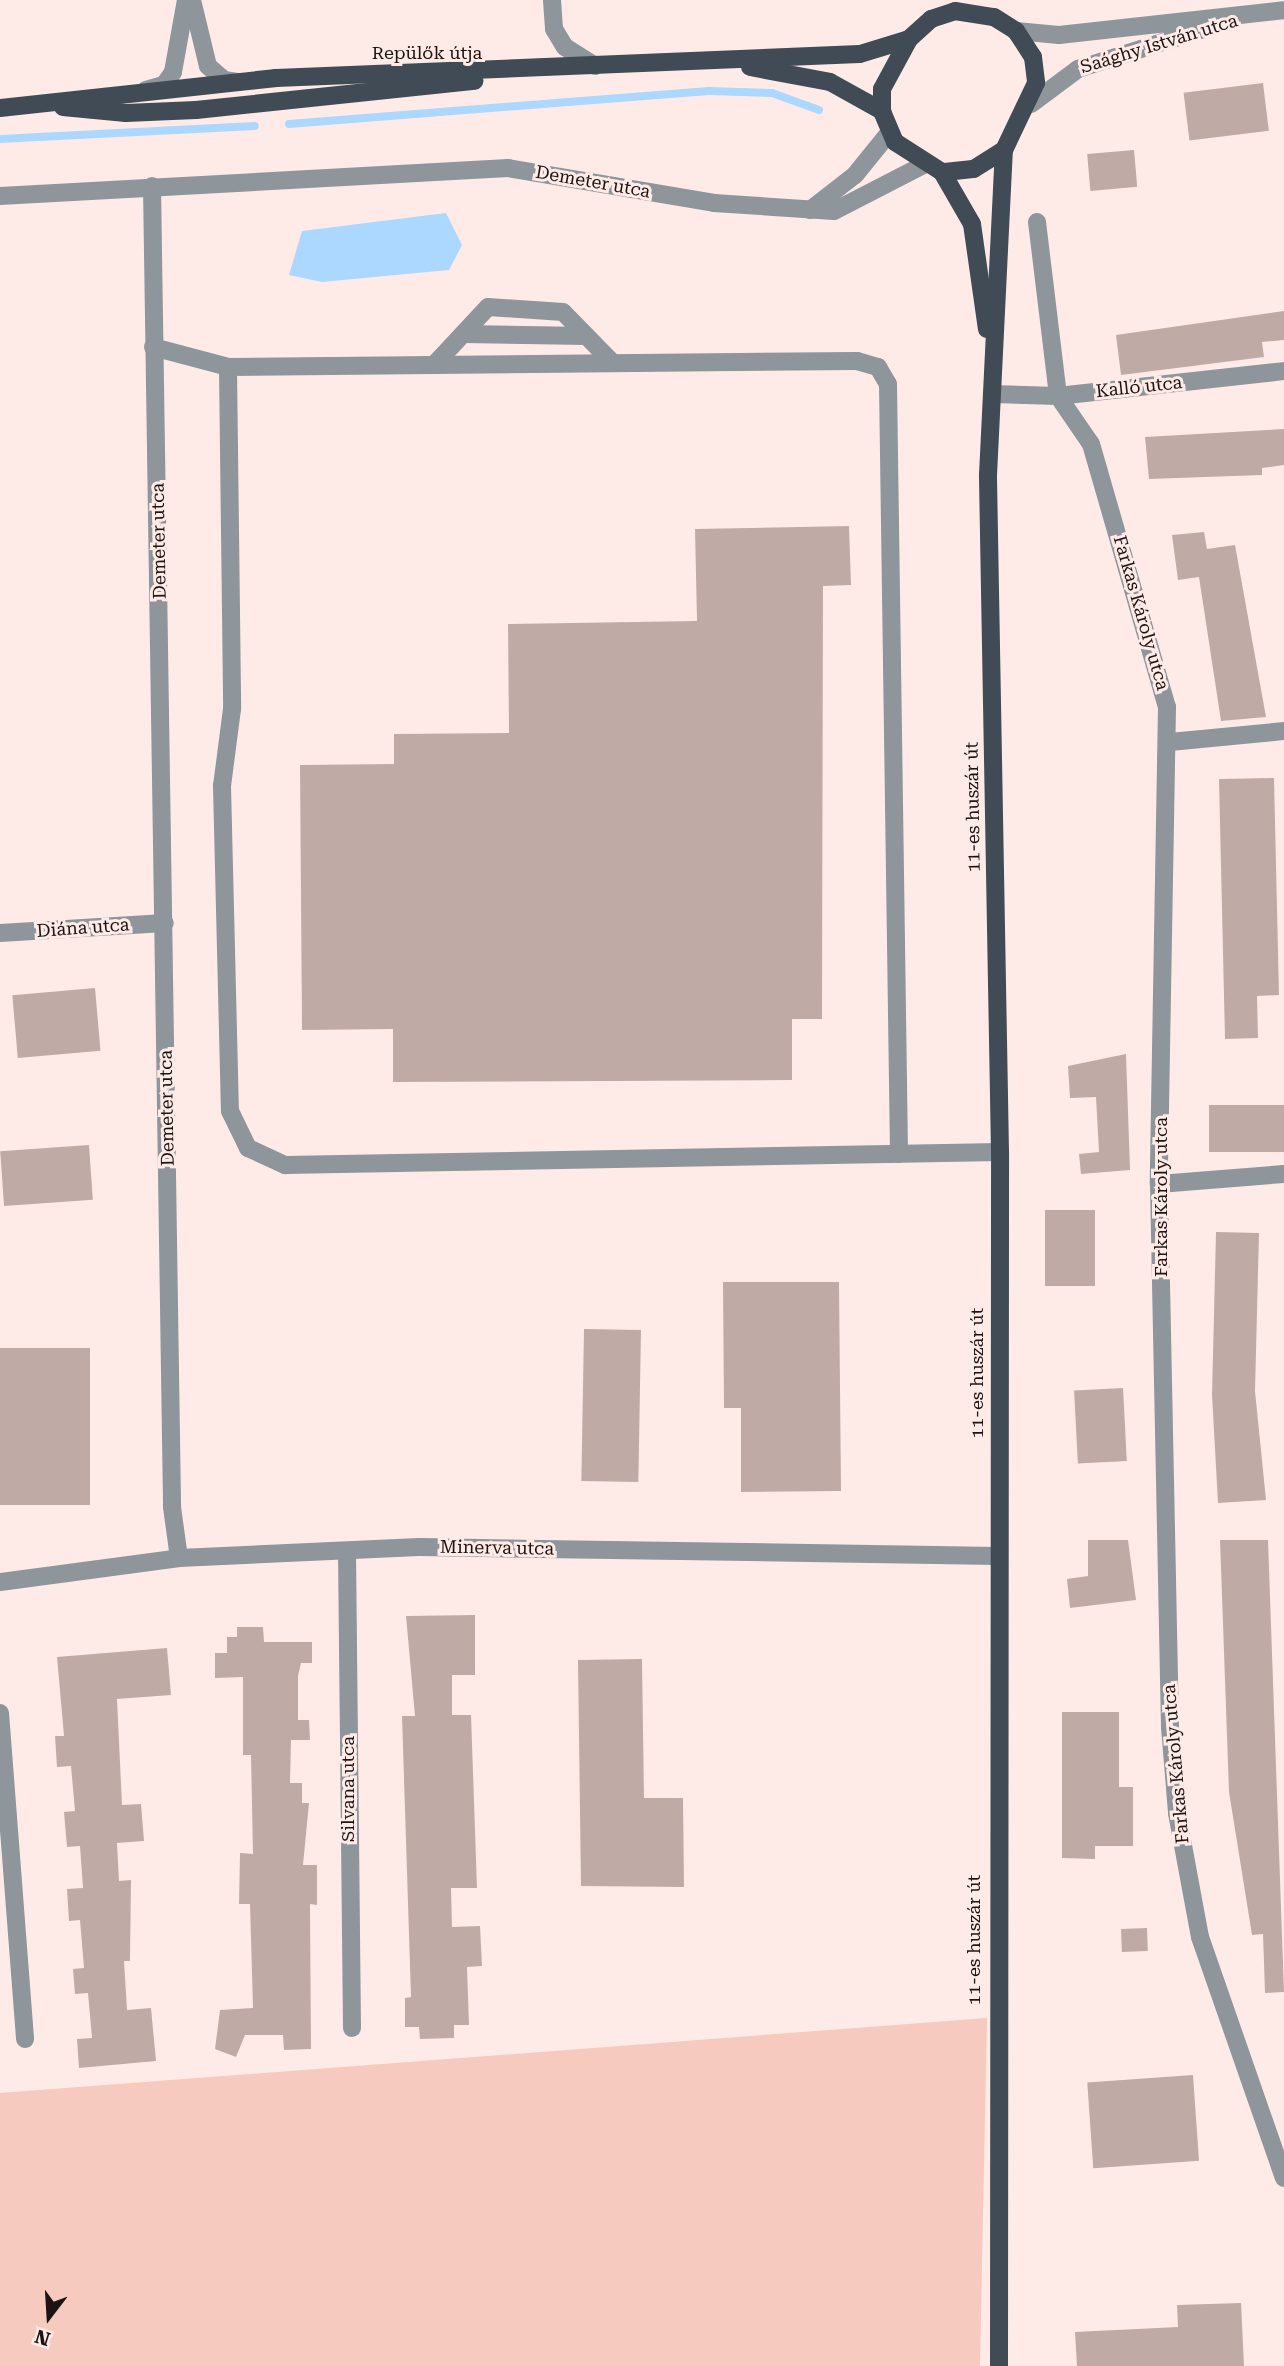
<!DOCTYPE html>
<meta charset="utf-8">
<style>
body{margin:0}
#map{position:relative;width:1284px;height:2366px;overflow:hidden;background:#feebe7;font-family:"Roboto Serif",serif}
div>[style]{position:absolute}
.green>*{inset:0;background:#f7cabf}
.water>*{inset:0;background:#acd8ff}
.stream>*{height:8px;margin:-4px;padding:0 4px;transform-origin:4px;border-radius:4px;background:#acd8ff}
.building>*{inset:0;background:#c0aaa5;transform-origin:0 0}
.minor>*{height:18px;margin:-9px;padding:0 9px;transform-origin:9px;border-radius:9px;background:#8e959b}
.major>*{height:18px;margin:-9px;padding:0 9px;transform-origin:9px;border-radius:9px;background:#404b56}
span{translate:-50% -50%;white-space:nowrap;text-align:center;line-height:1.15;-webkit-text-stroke:6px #feebe7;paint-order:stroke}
.street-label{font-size:18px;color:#1c1412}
.north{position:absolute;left:14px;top:2282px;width:70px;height:70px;-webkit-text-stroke:5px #feebe7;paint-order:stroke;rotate:197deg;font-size:19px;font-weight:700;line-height:28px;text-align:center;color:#1c1412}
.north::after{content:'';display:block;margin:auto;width:24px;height:32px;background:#1c1412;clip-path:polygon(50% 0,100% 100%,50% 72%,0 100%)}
</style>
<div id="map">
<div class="green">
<div style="clip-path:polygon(987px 2018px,980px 2366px,0 2366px,0 2093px)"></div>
</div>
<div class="water">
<div style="clip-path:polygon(446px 213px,462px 245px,449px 270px,322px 282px,289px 275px,302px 231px)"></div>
</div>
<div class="stream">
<div style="left:289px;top:124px;width:421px;rotate:-4.5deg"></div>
<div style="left:709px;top:91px;width:63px;rotate:1.8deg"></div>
<div style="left:772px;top:93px;width:50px;rotate:19.9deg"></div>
<div style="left:0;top:139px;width:255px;rotate:-2.9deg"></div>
</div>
<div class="building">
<div style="left:1263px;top:83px;width:48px;height:80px;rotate:83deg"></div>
<div style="left:1134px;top:150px;width:37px;height:47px;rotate:85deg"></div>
<div style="clip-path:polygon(1284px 311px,1284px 340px,1262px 342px,1264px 357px,1121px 375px,1116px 335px)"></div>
<div style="clip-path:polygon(1284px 429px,1284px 465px,1262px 468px,1262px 475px,1149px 479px,1145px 437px)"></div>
<div style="clip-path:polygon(849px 526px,851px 585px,823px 586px,822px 1019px,792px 1019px,792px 1080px,393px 1082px,393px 1029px,302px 1030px,300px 765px,394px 764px,394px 734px,509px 733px,508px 624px,697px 621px,695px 529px)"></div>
<div style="clip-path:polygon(1204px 532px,1207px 549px,1235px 545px,1266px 717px,1221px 721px,1199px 577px,1178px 580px,1172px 535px)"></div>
<div style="clip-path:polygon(1274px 778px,1279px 995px,1257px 996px,1258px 1038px,1225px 1039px,1219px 779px)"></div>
<div style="left:95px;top:988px;width:63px;height:83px;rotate:85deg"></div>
<div style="clip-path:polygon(1126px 1054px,1130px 1170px,1081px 1174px,1079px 1154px,1099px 1152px,1096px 1097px,1070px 1098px,1068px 1066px)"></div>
<div style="left:1284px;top:1105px;width:47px;height:75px;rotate:90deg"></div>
<div style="left:89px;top:1145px;width:55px;height:89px;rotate:86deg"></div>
<div style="left:1045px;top:1210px;width:50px;height:76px"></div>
<div style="clip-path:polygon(1216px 1232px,1259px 1233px,1255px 1391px,1266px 1500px,1218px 1503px,1212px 1395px)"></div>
<div style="clip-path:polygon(723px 1282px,839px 1282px,841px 1491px,741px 1492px,741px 1408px,724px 1408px)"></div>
<div style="left:584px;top:1329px;width:57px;height:152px;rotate:1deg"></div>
<div style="left:0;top:1348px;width:90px;height:157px"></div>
<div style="left:1123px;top:1388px;width:73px;height:49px;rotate:87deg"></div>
<div style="clip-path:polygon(1088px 1540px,1128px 1540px,1136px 1600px,1070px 1608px,1067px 1579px,1088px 1576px)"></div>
<div style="clip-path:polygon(1220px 1540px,1268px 1540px,1284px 1992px,1265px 1993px,1263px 1934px,1252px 1935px,1229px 1792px)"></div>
<div style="clip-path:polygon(475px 1615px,475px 1675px,452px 1675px,452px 1715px,471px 1715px,477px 1888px,451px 1888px,452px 1927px,480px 1926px,482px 1966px,467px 1967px,469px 2025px,454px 2025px,454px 2038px,420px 2039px,419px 2027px,405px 2027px,405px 1998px,411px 1997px,402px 1716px,415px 1716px,406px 1616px)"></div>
<div style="clip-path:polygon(237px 1627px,263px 1627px,264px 1642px,312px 1642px,312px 1663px,301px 1663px,298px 1676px,298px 1720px,309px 1720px,310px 1740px,291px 1740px,290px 1783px,302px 1783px,302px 1803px,309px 1803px,303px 1865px,317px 1865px,317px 1905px,310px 1904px,311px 2049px,284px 2050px,283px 2035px,245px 2035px,236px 2057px,215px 2049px,220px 2010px,253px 2008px,250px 1904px,239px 1904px,240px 1853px,253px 1854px,251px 1755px,243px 1755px,243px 1677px,215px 1678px,215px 1653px,227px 1653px,227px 1637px,237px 1637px)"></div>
<div style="clip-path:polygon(167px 1648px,171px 1695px,117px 1699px,122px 1805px,141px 1804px,144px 1841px,117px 1843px,119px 1881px,131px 1880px,130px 1961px,124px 1961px,127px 2010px,151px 2008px,156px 2061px,79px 2068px,77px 2039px,92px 2038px,88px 1993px,75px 1994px,73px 1969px,84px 1968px,80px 1920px,69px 1921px,67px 1889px,83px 1888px,80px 1846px,67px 1847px,64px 1812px,75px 1811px,71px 1766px,57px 1767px,55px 1736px,64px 1736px,57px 1657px)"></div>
<div style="clip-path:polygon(642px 1659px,644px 1798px,683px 1798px,684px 1887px,581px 1886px,578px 1660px)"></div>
<div style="clip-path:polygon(1062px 1712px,1119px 1712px,1119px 1787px,1133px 1787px,1133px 1846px,1095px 1846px,1095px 1859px,1062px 1858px)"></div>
<div style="left:1147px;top:1928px;width:23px;height:26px;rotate:88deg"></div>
<div style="left:1193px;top:2075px;width:86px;height:106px;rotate:86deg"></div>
<div style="clip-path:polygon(1241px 2303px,1244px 2366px,1077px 2366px,1075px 2332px,1178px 2327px,1177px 2305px)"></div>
</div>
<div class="minor">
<div style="left:192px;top:0;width:68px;rotate:76.4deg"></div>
<div style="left:208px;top:66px;width:21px;rotate:41deg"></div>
<div style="left:224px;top:80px;width:15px;rotate:8deg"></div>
<div style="left:552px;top:0;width:29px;rotate:86deg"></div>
<div style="left:554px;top:29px;width:21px;rotate:59deg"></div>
<div style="left:565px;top:47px;width:36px;rotate:32deg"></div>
<div style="left:1016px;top:31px;width:43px;rotate:5.3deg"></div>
<div style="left:1059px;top:35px;width:226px;rotate:-6.3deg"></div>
<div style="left:146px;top:90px;width:19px;rotate:-16deg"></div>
<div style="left:164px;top:85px;width:16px;rotate:-55deg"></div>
<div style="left:173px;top:72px;width:73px;rotate:-79.8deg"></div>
<div style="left:1031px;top:104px;width:59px;rotate:-36.7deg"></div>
<div style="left:1078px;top:69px;width:142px;rotate:-17.7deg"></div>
<div style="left:152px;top:186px;width:1321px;rotate:89.13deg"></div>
<div style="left:172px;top:1507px;width:51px;rotate:82.2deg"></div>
<div style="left:0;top:196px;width:509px;rotate:-3.15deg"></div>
<div style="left:508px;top:168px;width:209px;rotate:9.6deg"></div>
<div style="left:714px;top:203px;width:120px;rotate:3.8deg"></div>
<div style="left:834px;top:211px;width:100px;rotate:-27.3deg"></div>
<div style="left:810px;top:210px;width:57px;rotate:-37.9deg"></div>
<div style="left:855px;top:175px;width:54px;rotate:-51deg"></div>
<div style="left:1037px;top:222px;width:175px;rotate:83.1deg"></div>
<div style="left:1058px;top:396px;width:58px;rotate:55.5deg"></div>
<div style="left:1091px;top:444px;width:274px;rotate:73.9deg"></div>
<div style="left:1167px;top:707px;width:477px;rotate:91deg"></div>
<div style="left:1159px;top:1184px;width:543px;rotate:88.84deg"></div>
<div style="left:1170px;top:1727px;width:86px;rotate:85.3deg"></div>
<div style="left:1177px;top:1813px;width:126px;rotate:79.5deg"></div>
<div style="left:1200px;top:1937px;width:255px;rotate:70.8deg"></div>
<div style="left:463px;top:334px;width:123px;rotate:0.9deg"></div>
<div style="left:153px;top:347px;width:78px;rotate:14.9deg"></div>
<div style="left:228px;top:367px;width:629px;rotate:-0.55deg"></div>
<div style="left:857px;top:361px;width:22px;rotate:16deg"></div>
<div style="left:878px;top:367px;width:20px;rotate:60deg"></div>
<div style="left:888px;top:384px;width:770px;rotate:89.18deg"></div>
<div style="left:434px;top:365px;width:79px;rotate:-47deg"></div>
<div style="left:488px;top:307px;width:75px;rotate:3.8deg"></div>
<div style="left:563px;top:312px;width:71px;rotate:45.6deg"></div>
<div style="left:228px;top:367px;width:342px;rotate:89.3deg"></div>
<div style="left:232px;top:709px;width:78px;rotate:97.4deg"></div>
<div style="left:222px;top:786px;width:325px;rotate:88.6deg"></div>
<div style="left:230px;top:1111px;width:41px;rotate:64.1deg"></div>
<div style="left:248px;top:1148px;width:41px;rotate:24.7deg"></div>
<div style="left:285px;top:1165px;width:715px;rotate:-1.04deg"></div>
<div style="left:993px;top:394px;width:65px;rotate:1.8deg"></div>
<div style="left:1058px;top:396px;width:227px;rotate:-6.3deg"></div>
<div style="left:1170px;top:742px;width:115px;rotate:-5.5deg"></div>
<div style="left:0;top:933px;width:165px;rotate:-3.5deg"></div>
<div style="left:1159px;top:1184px;width:125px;rotate:-4.6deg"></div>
<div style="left:347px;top:1551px;width:477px;rotate:89.4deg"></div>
<div style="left:0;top:1582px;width:181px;rotate:-7.6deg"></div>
<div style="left:179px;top:1558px;width:240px;rotate:-2.6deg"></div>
<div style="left:419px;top:1547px;width:578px;rotate:0.89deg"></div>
<div style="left:0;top:1713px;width:327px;rotate:85.6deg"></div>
</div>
<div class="major">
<div style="left:955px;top:11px;width:39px;rotate:9deg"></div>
<div style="left:994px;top:17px;width:26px;rotate:32deg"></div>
<div style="left:1016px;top:31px;width:31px;rotate:57deg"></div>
<div style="left:1033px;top:57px;width:26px;rotate:83deg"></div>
<div style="left:1036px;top:83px;width:74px;rotate:115.5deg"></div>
<div style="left:1004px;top:150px;width:36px;rotate:148deg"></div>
<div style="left:973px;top:169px;width:31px;rotate:174deg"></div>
<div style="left:942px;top:172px;width:56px;rotate:-147.4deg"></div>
<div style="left:895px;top:142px;width:34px;rotate:-113deg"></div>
<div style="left:882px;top:111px;width:22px;rotate:-90deg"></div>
<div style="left:882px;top:89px;width:57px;rotate:-61.6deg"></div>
<div style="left:909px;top:39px;width:30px;rotate:-42deg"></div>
<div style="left:931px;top:19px;width:25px;rotate:-18deg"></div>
<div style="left:750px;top:67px;width:81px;rotate:10.6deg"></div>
<div style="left:830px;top:82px;width:60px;rotate:29.1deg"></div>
<div style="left:63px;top:107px;width:63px;rotate:5.4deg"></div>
<div style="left:126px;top:113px;width:70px;rotate:-2.5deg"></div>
<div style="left:196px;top:110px;width:280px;rotate:-6deg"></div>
<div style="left:0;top:108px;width:278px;rotate:-6.2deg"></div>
<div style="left:276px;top:78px;width:584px;rotate:-2.35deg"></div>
<div style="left:860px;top:54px;width:51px;rotate:-17deg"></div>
<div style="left:942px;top:172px;width:60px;rotate:60deg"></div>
<div style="left:972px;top:224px;width:106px;rotate:81.9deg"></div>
<div style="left:999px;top:2366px;width:1214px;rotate:-89.95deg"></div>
<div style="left:1000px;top:1152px;width:677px;rotate:-91.02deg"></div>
<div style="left:988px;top:475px;width:325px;rotate:-87.2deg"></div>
</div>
<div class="street-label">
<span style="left:1159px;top:44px;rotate:-17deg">Saághy István utca</span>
<span style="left:427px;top:53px">Repülők útja</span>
<span style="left:593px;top:182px;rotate:10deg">Demeter utca</span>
<span style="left:1139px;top:387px;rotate:-6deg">Kalló utca</span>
<span style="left:159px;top:541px;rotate:-91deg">Demeter utca</span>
<span style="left:1141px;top:613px;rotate:74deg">Farkas Károly utca</span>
<span style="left:973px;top:807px;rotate:-91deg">11-es huszár út</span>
<span style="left:83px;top:928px;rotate:-4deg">Diána utca</span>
<span style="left:167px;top:1108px;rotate:-91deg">Demeter utca</span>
<span style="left:1161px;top:1197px;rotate:-90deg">Farkas Károly utca</span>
<span style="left:977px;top:1373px;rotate:-90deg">11-es huszár út</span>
<span style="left:497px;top:1548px;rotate:1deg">Minerva utca</span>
<span style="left:1176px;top:1764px;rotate:-95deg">Farkas Károly utca</span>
<span style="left:348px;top:1789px;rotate:-90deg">Silvana utca</span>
<span style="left:974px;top:1940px;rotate:-90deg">11-es huszár út</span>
</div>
<div class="north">N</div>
</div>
